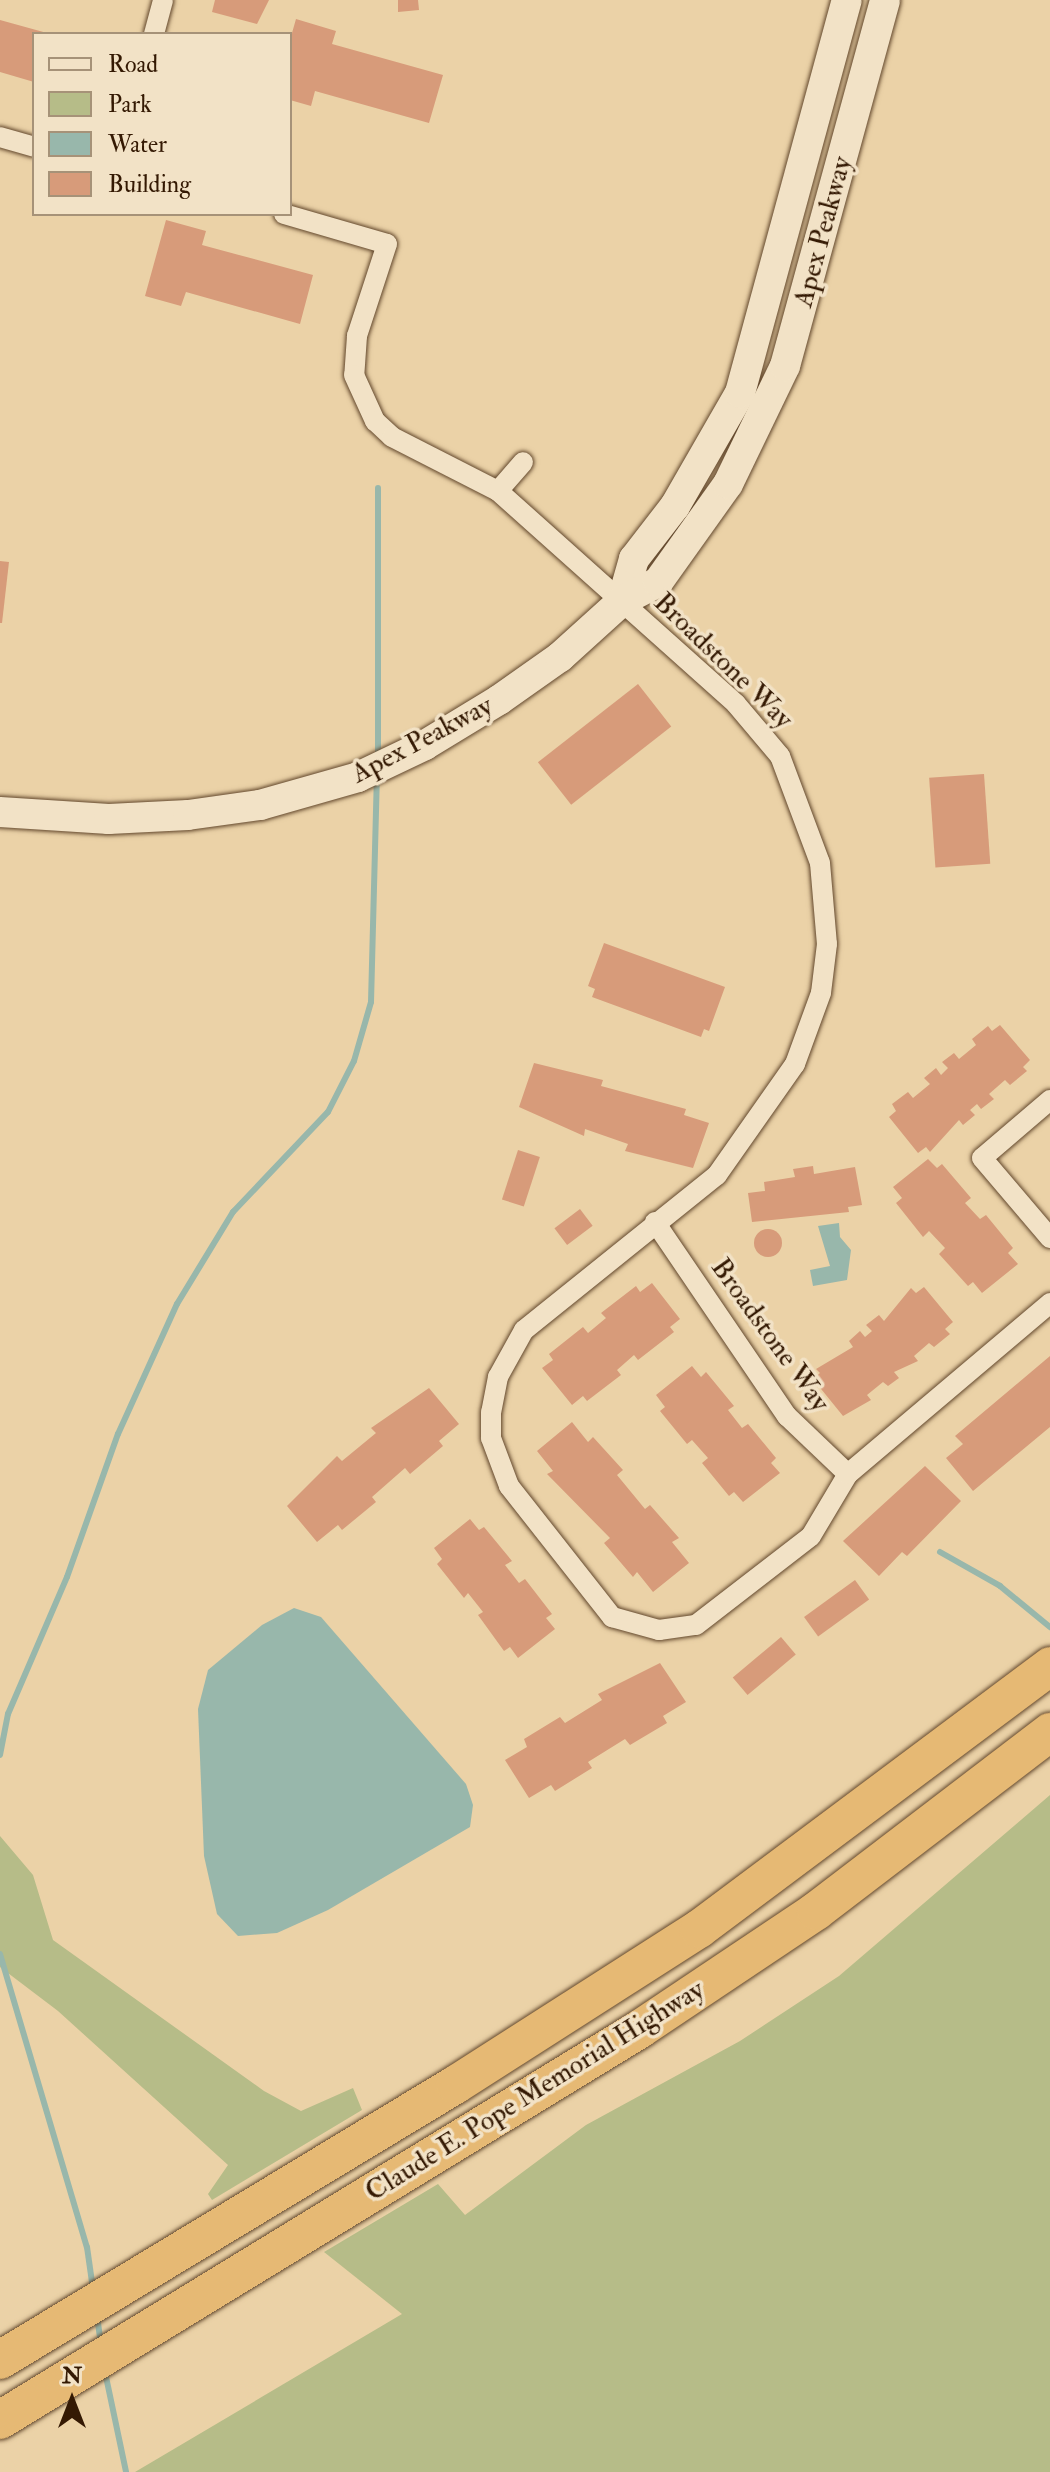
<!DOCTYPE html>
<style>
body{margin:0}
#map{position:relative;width:1050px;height:2472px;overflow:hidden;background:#ebd2a7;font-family:"IM FELL Double Pica",serif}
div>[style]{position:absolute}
.green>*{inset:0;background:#b6bc88}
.water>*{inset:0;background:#98b7ab}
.stream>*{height:6px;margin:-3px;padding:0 3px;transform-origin:3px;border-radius:3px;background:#98b7ab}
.building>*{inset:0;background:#d79b7a;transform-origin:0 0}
.round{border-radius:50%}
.roads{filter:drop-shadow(0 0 2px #62472c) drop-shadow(0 0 2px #62472c)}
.street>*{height:20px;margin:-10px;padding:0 10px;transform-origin:10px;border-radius:10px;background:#f2e2c6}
.secondary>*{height:30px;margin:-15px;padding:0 15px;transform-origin:15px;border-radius:15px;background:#f2e2c6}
.highway>*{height:38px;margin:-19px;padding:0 19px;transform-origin:19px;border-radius:19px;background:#e6b974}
span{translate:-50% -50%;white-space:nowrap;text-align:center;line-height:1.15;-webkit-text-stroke:7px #f2e2c6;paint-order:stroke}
.street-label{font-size:28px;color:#341903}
.legend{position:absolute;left:32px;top:32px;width:260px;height:184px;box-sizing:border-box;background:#f2e2c6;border:2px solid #a69278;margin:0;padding:10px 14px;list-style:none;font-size:24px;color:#341903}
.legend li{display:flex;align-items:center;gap:16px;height:40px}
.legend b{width:40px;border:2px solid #a69278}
.north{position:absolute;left:32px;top:2360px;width:80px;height:80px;-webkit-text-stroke:6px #f2e2c6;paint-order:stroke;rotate:0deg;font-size:22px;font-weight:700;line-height:32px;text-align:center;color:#341903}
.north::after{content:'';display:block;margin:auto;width:28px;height:36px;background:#341903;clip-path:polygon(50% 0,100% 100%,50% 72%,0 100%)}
</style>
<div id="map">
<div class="green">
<div style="clip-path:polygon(1050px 1795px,1050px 2472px,135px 2472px,402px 2314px,324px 2252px,438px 2184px,465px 2215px,586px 2125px,740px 2041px,839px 1976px)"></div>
<div style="clip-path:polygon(0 1836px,33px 1875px,53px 1940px,264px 2091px,301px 2111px,353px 2088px,362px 2110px,212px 2200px,208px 2194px,228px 2165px,58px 2011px,0 1967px)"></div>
</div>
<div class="water">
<div style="clip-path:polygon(839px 1223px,840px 1237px,851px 1250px,847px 1280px,813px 1286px,810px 1270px,830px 1266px,818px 1226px)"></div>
<div style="clip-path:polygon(294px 1608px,321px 1617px,466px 1784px,473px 1805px,470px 1827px,328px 1910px,277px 1933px,238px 1936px,217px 1914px,204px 1856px,198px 1709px,208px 1670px,262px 1625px)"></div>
</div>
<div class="stream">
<div style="left:378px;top:488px;width:268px;rotate:90deg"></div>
<div style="left:940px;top:1552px;width:69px;rotate:29.5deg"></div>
<div style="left:1000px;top:1586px;width:65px;rotate:39.4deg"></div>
<div style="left:0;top:1755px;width:42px;rotate:-79deg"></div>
<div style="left:8px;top:1714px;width:149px;rotate:-66.7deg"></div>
<div style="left:67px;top:1577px;width:152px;rotate:-70.4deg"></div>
<div style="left:118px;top:1434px;width:143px;rotate:-65.6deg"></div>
<div style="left:177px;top:1304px;width:108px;rotate:-58.7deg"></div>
<div style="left:233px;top:1212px;width:138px;rotate:-46.5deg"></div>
<div style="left:328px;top:1112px;width:57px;rotate:-63deg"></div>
<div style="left:354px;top:1061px;width:61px;rotate:-73.9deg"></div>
<div style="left:371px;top:1002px;width:222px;rotate:-88.5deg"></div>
<div style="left:0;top:1954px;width:306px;rotate:73.5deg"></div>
<div style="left:87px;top:2247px;width:42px;rotate:81.9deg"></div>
<div style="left:97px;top:2316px;width:29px;rotate:82deg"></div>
<div style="left:105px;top:2372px;width:102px;rotate:78.1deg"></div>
</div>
<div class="building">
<div style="clip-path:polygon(215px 0,269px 0,257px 24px,212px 12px)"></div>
<div style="clip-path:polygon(398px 0,418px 0,419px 10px,398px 12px)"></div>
<div style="clip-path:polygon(296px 19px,336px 31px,332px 44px,443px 75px,429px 123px,315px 91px,311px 106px,290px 100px,290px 40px)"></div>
<div style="clip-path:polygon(0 20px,47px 33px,34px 34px,34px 82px,0 72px)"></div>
<div style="clip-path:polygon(166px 220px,206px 231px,202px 245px,313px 275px,300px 324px,186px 292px,181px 306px,145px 296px)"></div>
<div style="clip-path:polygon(0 561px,9px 562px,2px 623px,0 623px)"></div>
<div style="left:638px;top:684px;width:54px;height:127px;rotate:52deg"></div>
<div style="left:984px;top:774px;width:90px;height:55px;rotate:86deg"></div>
<div style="clip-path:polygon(604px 943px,725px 987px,709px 1031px,704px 1029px,701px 1037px,592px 997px,595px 989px,588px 986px)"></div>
<div style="clip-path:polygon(1000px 1025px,1030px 1060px,1023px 1067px,1027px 1071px,1010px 1085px,1005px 1080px,989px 1094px,994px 1099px,981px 1109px,977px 1104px,970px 1110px,975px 1115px,963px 1125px,959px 1120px,930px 1152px,926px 1147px,918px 1153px,889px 1117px,896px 1111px,892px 1104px,908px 1092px,913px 1098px,930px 1084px,924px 1078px,936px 1068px,941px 1075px,948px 1068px,942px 1062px,954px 1053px,959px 1059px,976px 1045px,972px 1039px,988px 1026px,992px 1031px)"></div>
<div style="clip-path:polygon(534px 1063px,603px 1080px,601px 1086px,686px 1109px,684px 1115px,709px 1123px,693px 1168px,625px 1151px,628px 1144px,585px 1129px,584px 1136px,519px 1107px)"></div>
<div style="left:518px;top:1150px;width:23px;height:52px;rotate:18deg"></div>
<div style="clip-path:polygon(928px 1159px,937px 1168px,942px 1164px,971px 1198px,965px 1203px,980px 1219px,986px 1215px,1013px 1248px,1008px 1253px,1018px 1264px,982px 1293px,973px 1282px,968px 1286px,939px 1254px,945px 1248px,929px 1231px,923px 1237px,896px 1203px,902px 1198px,893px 1187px)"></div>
<div style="clip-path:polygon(813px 1166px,814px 1174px,855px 1167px,862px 1205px,848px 1207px,849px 1212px,752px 1222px,748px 1193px,765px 1191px,764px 1182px,795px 1177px,793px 1169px)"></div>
<div style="left:580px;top:1209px;width:21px;height:32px;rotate:53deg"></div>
<div class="round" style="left:754px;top:1229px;width:28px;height:28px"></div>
<div style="clip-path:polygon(652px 1283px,680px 1319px,670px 1327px,674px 1332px,638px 1360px,634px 1355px,617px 1370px,621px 1375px,587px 1401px,583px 1396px,572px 1405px,542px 1368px,553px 1360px,549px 1354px,583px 1327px,588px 1333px,606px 1318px,601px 1313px,636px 1286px,640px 1292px)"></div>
<div style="clip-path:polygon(924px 1287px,953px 1322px,945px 1329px,950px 1334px,934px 1347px,929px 1343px,914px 1356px,918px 1361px,894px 1372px,899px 1378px,888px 1386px,883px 1382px,867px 1395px,871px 1400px,843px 1416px,813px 1379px,820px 1373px,816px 1369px,853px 1347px,849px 1341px,860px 1331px,865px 1337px,872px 1331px,866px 1325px,879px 1315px,884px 1321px,911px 1288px,916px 1293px)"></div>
<div style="clip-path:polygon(1050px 1356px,1050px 1427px,973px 1491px,946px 1458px,963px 1444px,955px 1436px)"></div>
<div style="clip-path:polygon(692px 1366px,701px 1377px,706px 1372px,734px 1406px,728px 1410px,742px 1428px,748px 1424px,776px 1458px,771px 1463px,780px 1473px,743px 1502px,734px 1492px,729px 1496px,702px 1463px,708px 1458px,692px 1440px,687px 1444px,660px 1411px,665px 1407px,656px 1395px)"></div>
<div style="clip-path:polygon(429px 1388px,459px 1424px,439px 1441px,443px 1446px,410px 1474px,405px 1468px,372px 1497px,376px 1502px,342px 1530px,338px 1525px,317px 1542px,287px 1506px,337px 1456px,342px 1461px,376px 1433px,371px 1428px)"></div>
<div style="clip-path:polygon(572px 1422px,588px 1442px,593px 1437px,623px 1470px,617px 1475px,645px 1509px,650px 1505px,679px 1538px,672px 1542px,689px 1563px,653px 1592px,637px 1572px,633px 1577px,604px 1543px,610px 1538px,547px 1474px,553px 1471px,537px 1451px)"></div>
<div style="clip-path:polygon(925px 1466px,961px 1501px,907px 1556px,902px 1552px,879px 1576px,843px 1541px)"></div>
<div style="clip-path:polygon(470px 1519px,479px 1530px,484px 1527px,512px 1561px,505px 1565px,519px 1583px,525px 1579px,552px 1614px,546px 1618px,555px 1629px,518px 1658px,510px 1647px,504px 1651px,478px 1615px,483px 1612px,468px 1593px,464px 1598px,437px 1564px,442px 1559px,434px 1548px)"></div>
<div style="left:855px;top:1580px;width:24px;height:63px;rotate:54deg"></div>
<div style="left:781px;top:1637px;width:23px;height:63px;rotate:50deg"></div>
<div style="clip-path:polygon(660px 1663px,686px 1702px,663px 1716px,667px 1723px,630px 1745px,625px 1739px,588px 1762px,592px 1768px,555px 1791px,551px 1785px,529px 1798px,505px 1760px,527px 1747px,524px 1739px,560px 1717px,565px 1723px,602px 1700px,598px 1694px)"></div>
</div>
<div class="roads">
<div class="street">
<div style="left:154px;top:34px;width:35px;rotate:-75deg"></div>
<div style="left:0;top:137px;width:35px;rotate:16deg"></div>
<div style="left:284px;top:214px;width:107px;rotate:16.2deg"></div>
<div style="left:387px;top:244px;width:97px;rotate:108.1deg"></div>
<div style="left:357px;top:336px;width:39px;rotate:94deg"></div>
<div style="left:354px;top:375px;width:51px;rotate:65.5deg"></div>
<div style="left:375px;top:421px;width:23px;rotate:43deg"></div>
<div style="left:392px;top:437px;width:119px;rotate:27deg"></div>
<div style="left:498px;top:491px;width:319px;rotate:41.8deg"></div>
<div style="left:736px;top:704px;width:68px;rotate:49.8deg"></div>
<div style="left:780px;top:756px;width:114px;rotate:69.5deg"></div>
<div style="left:820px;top:863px;width:81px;rotate:85.1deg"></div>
<div style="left:827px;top:944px;width:49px;rotate:97deg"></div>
<div style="left:821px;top:993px;width:76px;rotate:110.1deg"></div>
<div style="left:795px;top:1064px;width:136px;rotate:125.1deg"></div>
<div style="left:717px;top:1175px;width:248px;rotate:141.2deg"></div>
<div style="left:524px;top:1330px;width:54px;rotate:119deg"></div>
<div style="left:498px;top:1377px;width:36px;rotate:101deg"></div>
<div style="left:491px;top:1412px;width:26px;rotate:90deg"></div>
<div style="left:491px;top:1438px;width:51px;rotate:69.4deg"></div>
<div style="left:509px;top:1486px;width:167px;rotate:51.8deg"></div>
<div style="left:612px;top:1617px;width:49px;rotate:15.5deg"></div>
<div style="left:659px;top:1630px;width:37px;rotate:-8deg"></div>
<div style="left:696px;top:1625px;width:145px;rotate:-37.7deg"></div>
<div style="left:811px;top:1536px;width:72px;rotate:-59.2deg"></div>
<div style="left:848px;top:1474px;width:265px;rotate:-40.2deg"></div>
<div style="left:498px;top:491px;width:38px;rotate:-49deg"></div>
<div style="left:1050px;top:1100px;width:89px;rotate:139.5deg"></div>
<div style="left:982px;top:1158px;width:105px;rotate:49.6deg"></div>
<div style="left:655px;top:1222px;width:235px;rotate:55.8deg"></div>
<div style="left:787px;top:1416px;width:84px;rotate:43.6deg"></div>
</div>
<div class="secondary">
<div style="left:622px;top:601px;width:44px;rotate:-74.1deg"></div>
<div style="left:634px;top:559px;width:67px;rotate:-52.3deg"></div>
<div style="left:675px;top:506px;width:130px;rotate:-60.1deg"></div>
<div style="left:740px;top:393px;width:407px;rotate:-74.8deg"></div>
<div style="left:0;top:812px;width:109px;rotate:3.7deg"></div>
<div style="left:109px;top:819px;width:79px;rotate:-2.9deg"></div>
<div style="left:188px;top:815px;width:73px;rotate:-7.9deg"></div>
<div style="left:260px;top:805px;width:102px;rotate:-15.9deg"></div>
<div style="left:358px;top:777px;width:74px;rotate:-25.5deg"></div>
<div style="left:425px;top:745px;width:87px;rotate:-31.3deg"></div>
<div style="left:499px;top:700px;width:75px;rotate:-35.2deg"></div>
<div style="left:560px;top:657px;width:84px;rotate:-42.1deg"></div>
<div style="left:622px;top:601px;width:41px;rotate:-27.8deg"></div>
<div style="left:658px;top:582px;width:120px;rotate:-54.5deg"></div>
<div style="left:728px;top:484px;width:131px;rotate:-64.2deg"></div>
<div style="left:785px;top:366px;width:379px;rotate:-74.7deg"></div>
</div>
<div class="highway">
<div style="left:0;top:2360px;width:532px;rotate:-31.15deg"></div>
<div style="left:455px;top:2085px;width:290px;rotate:-32.6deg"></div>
<div style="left:699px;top:1929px;width:439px;rotate:-36.8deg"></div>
<div style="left:0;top:2420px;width:750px;rotate:-31.42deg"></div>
<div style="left:640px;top:2029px;width:212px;rotate:-33.8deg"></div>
<div style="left:816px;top:1911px;width:295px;rotate:-37.4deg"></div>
</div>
</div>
<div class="street-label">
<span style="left:823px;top:232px;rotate:-75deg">Apex Peakway</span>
<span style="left:723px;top:661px;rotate:44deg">Broadstone Way</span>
<span style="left:422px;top:740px;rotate:-28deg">Apex Peakway</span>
<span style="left:770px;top:1335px;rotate:54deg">Broadstone Way</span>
<span style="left:535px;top:2091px;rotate:-32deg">Claude E. Pope Memorial Highway</span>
</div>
<ul class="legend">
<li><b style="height:10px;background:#f2e2c6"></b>Road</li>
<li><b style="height:22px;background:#b6bc88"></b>Park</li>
<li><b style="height:22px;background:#98b7ab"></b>Water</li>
<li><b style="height:22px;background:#d79b7a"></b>Building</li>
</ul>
<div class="north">N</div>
</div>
